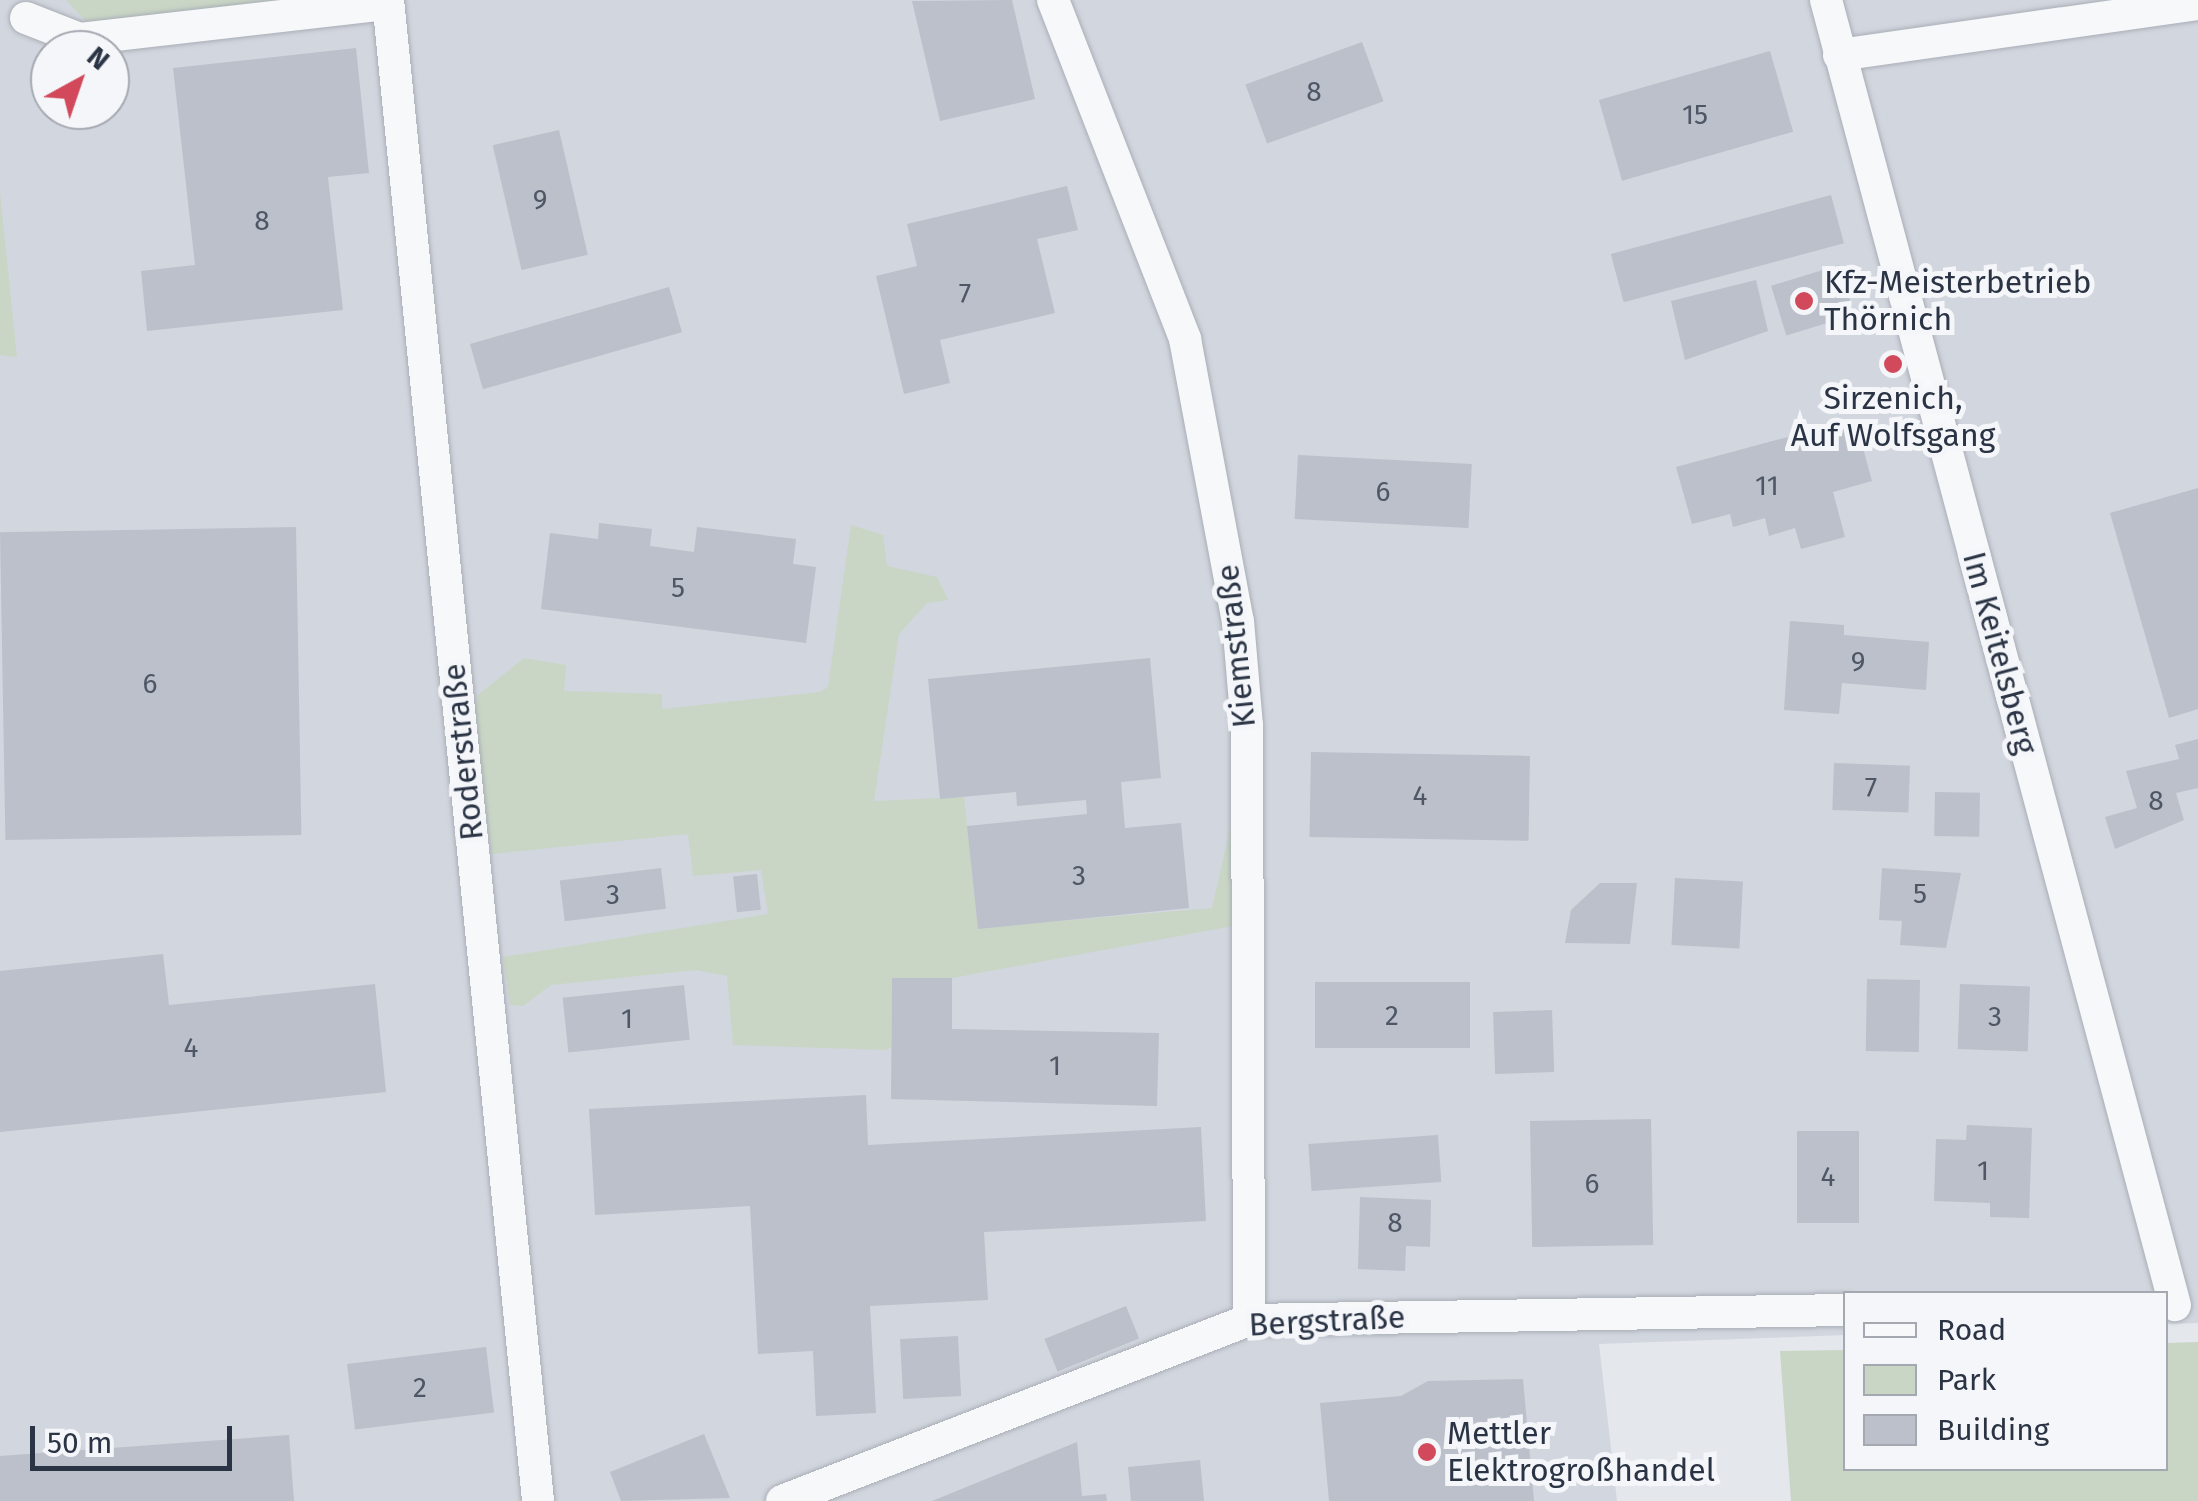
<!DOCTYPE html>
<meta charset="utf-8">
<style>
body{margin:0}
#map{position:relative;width:2198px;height:1501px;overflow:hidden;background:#e4e7ec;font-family:"Fira Sans",sans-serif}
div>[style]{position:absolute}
.built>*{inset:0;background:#d2d6de}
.green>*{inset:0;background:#c9d6c5}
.building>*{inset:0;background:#bbc0ca;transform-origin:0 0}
.roads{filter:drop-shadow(0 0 2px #a9aeb7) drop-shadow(0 0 2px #a9aeb7)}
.street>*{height:32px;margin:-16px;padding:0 16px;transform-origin:16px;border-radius:16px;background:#f7f8fa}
.dots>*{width:28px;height:28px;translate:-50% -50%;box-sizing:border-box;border:5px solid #f4f6f9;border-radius:50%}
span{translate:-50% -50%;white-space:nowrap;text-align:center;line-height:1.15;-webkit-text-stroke:10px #f4f6f9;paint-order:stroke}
.number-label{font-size:28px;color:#4f5766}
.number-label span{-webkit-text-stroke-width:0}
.poi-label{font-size:32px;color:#2b3445}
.left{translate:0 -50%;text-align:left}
.street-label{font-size:32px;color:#2b3445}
.legend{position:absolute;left:1843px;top:1291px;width:325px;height:180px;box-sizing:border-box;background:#f4f6f9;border:2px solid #a4a8b1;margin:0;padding:12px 18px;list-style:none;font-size:30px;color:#2b3445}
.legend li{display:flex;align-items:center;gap:20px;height:50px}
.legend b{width:50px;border:2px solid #a4a8b1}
.north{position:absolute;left:30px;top:30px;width:100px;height:100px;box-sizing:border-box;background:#f4f6f9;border:2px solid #a4a8b1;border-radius:50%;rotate:40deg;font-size:28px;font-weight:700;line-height:40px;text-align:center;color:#2b3445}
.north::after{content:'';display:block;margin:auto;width:35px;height:45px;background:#d1495b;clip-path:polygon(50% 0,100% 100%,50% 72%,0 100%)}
.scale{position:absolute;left:30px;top:1426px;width:202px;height:45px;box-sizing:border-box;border:5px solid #2b3445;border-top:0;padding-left:12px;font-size:30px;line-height:35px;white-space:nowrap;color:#2b3445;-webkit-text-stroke:8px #f4f6f9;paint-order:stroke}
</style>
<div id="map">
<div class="built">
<div style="clip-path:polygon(evenodd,0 0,2198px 0,2198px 1323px,2166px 1324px,2166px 1294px,1846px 1294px,1845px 1335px,1599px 1344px,1617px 1501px,0 1501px,0 0,50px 50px,110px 50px,110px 110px,50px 110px,50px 50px)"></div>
</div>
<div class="green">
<div style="clip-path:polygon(66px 0,315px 0,103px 24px,86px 22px)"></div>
<div style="clip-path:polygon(0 193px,17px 357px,0 355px)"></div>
<div style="clip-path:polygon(851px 525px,883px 535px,887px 566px,937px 577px,948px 600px,927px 603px,899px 634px,874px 801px,964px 797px,978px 928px,1212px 908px,1232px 820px,1233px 926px,952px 978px,892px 978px,891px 1048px,885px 1050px,733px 1045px,727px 976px,696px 970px,551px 985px,523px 1006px,510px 1005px,503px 957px,768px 914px,761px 870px,693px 876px,688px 834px,492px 854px,472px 719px,478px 695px,524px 658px,566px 665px,564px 691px,662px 694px,662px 709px,820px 692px,828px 687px)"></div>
<div style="clip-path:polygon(2198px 1342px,2198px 1501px,1791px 1501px,1780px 1351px,1845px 1350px,1846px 1468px,2166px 1468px,2166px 1343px)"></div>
</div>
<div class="building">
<div style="clip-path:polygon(1012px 0,1035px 99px,940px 121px,912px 1px)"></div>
<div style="left:1362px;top:42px;width:63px;height:124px;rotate:70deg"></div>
<div style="clip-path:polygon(356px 48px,369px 173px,328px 177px,343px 310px,147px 331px,141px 271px,195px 265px,173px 68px)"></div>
<div style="left:1770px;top:51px;width:84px;height:178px;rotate:74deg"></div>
<div style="left:559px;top:130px;width:128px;height:68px;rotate:77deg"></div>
<div style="clip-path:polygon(1067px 186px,1078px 230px,1037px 239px,1055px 313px,940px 340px,950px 383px,904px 394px,876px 276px,917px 266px,907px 224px)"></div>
<div style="left:1831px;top:195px;width:50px;height:228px;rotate:75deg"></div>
<div style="left:1839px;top:265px;width:52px;height:71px;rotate:73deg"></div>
<div style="clip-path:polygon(1756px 280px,1768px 331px,1685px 360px,1671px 301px)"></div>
<div style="left:669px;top:287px;width:47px;height:207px;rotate:74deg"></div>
<div style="clip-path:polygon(1855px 419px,1872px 481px,1833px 492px,1845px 537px,1801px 549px,1795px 528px,1769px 536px,1765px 518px,1733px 527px,1730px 514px,1692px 524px,1676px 467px)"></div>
<div style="left:1298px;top:455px;width:174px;height:64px;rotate:3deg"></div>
<div style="clip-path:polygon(2198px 488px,2198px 709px,2169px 718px,2110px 513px)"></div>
<div style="clip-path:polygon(599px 523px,652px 529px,650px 546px,694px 552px,697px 527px,796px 539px,793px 564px,816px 567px,806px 643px,541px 609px,550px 533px,598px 539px)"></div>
<div style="left:296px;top:527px;width:308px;height:296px;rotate:89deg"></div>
<div style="clip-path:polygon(1790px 621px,1844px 625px,1844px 635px,1929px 642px,1926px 690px,1842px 683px,1839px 714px,1784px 710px)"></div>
<div style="clip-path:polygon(1150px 658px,1161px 778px,1121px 782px,1125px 828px,1181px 823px,1189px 908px,978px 929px,967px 826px,1087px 814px,1086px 800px,1017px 806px,1016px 792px,940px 799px,928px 679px)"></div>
<div style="clip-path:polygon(2198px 739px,2198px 788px,2176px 793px,2184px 820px,2115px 849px,2105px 817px,2137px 808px,2126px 771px,2179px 759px,2175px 745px)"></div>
<div style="left:1311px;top:752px;width:219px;height:85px;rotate:1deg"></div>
<div style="left:1834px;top:763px;width:76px;height:47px;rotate:2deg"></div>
<div style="left:1935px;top:792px;width:45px;height:44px;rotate:1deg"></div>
<div style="left:661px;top:868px;width:41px;height:102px;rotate:83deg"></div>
<div style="clip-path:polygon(1882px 868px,1961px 873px,1946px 948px,1900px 945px,1902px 921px,1879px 920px)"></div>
<div style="left:757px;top:874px;width:36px;height:24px;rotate:84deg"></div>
<div style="left:1675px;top:878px;width:68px;height:67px;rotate:3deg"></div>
<div style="clip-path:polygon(1600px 883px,1637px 883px,1630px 944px,1565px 943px,1571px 910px)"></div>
<div style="clip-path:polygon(163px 954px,169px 1005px,375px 984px,386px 1092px,0 1132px,0 971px)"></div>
<div style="clip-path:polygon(892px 978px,952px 978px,952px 1029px,1159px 1033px,1157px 1106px,891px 1099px)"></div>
<div style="left:1867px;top:979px;width:53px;height:72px;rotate:1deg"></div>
<div style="left:1315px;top:982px;width:155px;height:66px"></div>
<div style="left:1960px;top:984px;width:70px;height:65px;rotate:2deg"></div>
<div style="left:684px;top:985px;width:55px;height:122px;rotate:84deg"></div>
<div style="left:1552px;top:1010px;width:62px;height:59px;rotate:88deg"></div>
<div style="clip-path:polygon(866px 1095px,868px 1145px,1201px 1127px,1206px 1221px,984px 1232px,988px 1300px,870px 1306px,876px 1413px,816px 1416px,813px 1351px,758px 1354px,750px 1206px,595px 1215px,589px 1109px)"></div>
<div style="left:1651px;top:1119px;width:126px;height:121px;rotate:89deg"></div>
<div style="clip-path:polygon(1967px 1125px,2032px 1128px,2029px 1218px,1990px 1217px,1990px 1203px,1934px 1201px,1936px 1139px,1966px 1140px)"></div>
<div style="left:1797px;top:1131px;width:62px;height:92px"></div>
<div style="left:1438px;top:1135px;width:47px;height:130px;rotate:86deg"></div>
<div style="clip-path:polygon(1360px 1197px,1431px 1200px,1430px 1247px,1406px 1246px,1405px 1271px,1358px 1269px)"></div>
<div style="left:1126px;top:1306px;width:35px;height:88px;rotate:68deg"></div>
<div style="left:958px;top:1336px;width:60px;height:58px;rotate:87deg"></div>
<div style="left:486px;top:1347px;width:66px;height:140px;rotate:83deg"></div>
<div style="clip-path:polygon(1523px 1379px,1534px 1501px,1329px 1501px,1320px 1403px,1401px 1396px,1428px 1381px)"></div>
<div style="clip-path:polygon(704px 1434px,730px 1498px,621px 1501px,610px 1472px)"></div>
<div style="clip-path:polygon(289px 1435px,294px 1501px,0 1501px,0 1456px)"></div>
<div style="clip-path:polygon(1077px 1442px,1082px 1496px,1106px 1494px,1107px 1501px,932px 1501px)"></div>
<div style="clip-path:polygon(1200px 1460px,1204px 1501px,1131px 1501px,1128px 1467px)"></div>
</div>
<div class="roads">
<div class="street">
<div style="left:388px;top:0;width:1508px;rotate:84.29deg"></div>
<div style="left:1053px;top:0;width:364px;rotate:68.7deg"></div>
<div style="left:1185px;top:339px;width:287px;rotate:79.4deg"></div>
<div style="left:1238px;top:621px;width:104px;rotate:85.1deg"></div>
<div style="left:1247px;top:725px;width:595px;rotate:89.81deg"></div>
<div style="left:1826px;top:0;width:1351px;rotate:75.03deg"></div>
<div style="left:26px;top:18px;width:58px;rotate:21.3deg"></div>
<div style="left:80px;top:39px;width:310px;rotate:-6.5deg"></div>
<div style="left:1839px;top:55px;width:363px;rotate:-8.1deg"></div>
<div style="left:782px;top:1501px;width:501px;rotate:-21.19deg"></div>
<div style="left:1249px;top:1320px;width:597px;rotate:-0.96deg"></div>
</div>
</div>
<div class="dots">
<div style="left:1804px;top:301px;background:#d1495b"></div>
<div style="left:1893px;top:364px;background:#d1495b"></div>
<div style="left:1427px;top:1452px;background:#d1495b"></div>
</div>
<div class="number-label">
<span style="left:1314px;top:92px">8</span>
<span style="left:1695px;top:115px">15</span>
<span style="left:540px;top:200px">9</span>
<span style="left:262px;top:221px">8</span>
<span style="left:965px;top:294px">7</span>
<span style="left:1767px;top:486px">11</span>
<span style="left:1383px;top:492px">6</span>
<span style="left:678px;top:588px">5</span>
<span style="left:1858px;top:662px">9</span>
<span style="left:150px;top:684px">6</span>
<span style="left:1871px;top:788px">7</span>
<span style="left:1420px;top:796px">4</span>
<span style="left:2156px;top:801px">8</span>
<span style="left:1079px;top:876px">3</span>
<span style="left:1920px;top:894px">5</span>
<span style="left:613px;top:895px">3</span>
<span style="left:1392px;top:1016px">2</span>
<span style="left:1995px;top:1017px">3</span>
<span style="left:627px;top:1019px">1</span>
<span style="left:191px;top:1048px">4</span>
<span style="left:1055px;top:1066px">1</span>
<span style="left:1983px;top:1171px">1</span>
<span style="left:1828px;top:1177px">4</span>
<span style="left:1592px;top:1184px">6</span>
<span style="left:1395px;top:1223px">8</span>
<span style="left:420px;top:1388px">2</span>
</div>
<div class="poi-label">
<span class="left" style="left:1824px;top:301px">Kfz-Meisterbetrieb<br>Thörnich</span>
<span style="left:1893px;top:417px">Sirzenich,<br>Auf Wolfsgang</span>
<span class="left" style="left:1447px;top:1452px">Mettler<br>Elektrogroßhandel</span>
</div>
<div class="street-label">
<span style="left:1236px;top:646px;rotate:-96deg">Kiemstraße</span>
<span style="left:2000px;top:653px;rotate:75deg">Im Keitelsberg</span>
<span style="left:463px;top:752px;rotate:-96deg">Roderstraße</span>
<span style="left:1327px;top:1321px;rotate:-3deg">Bergstraße</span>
</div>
<ul class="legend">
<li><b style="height:12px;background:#f7f8fa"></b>Road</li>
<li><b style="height:28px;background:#c9d6c5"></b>Park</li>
<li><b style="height:28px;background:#bbc0ca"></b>Building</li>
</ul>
<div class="north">N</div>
<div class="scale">50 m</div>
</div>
